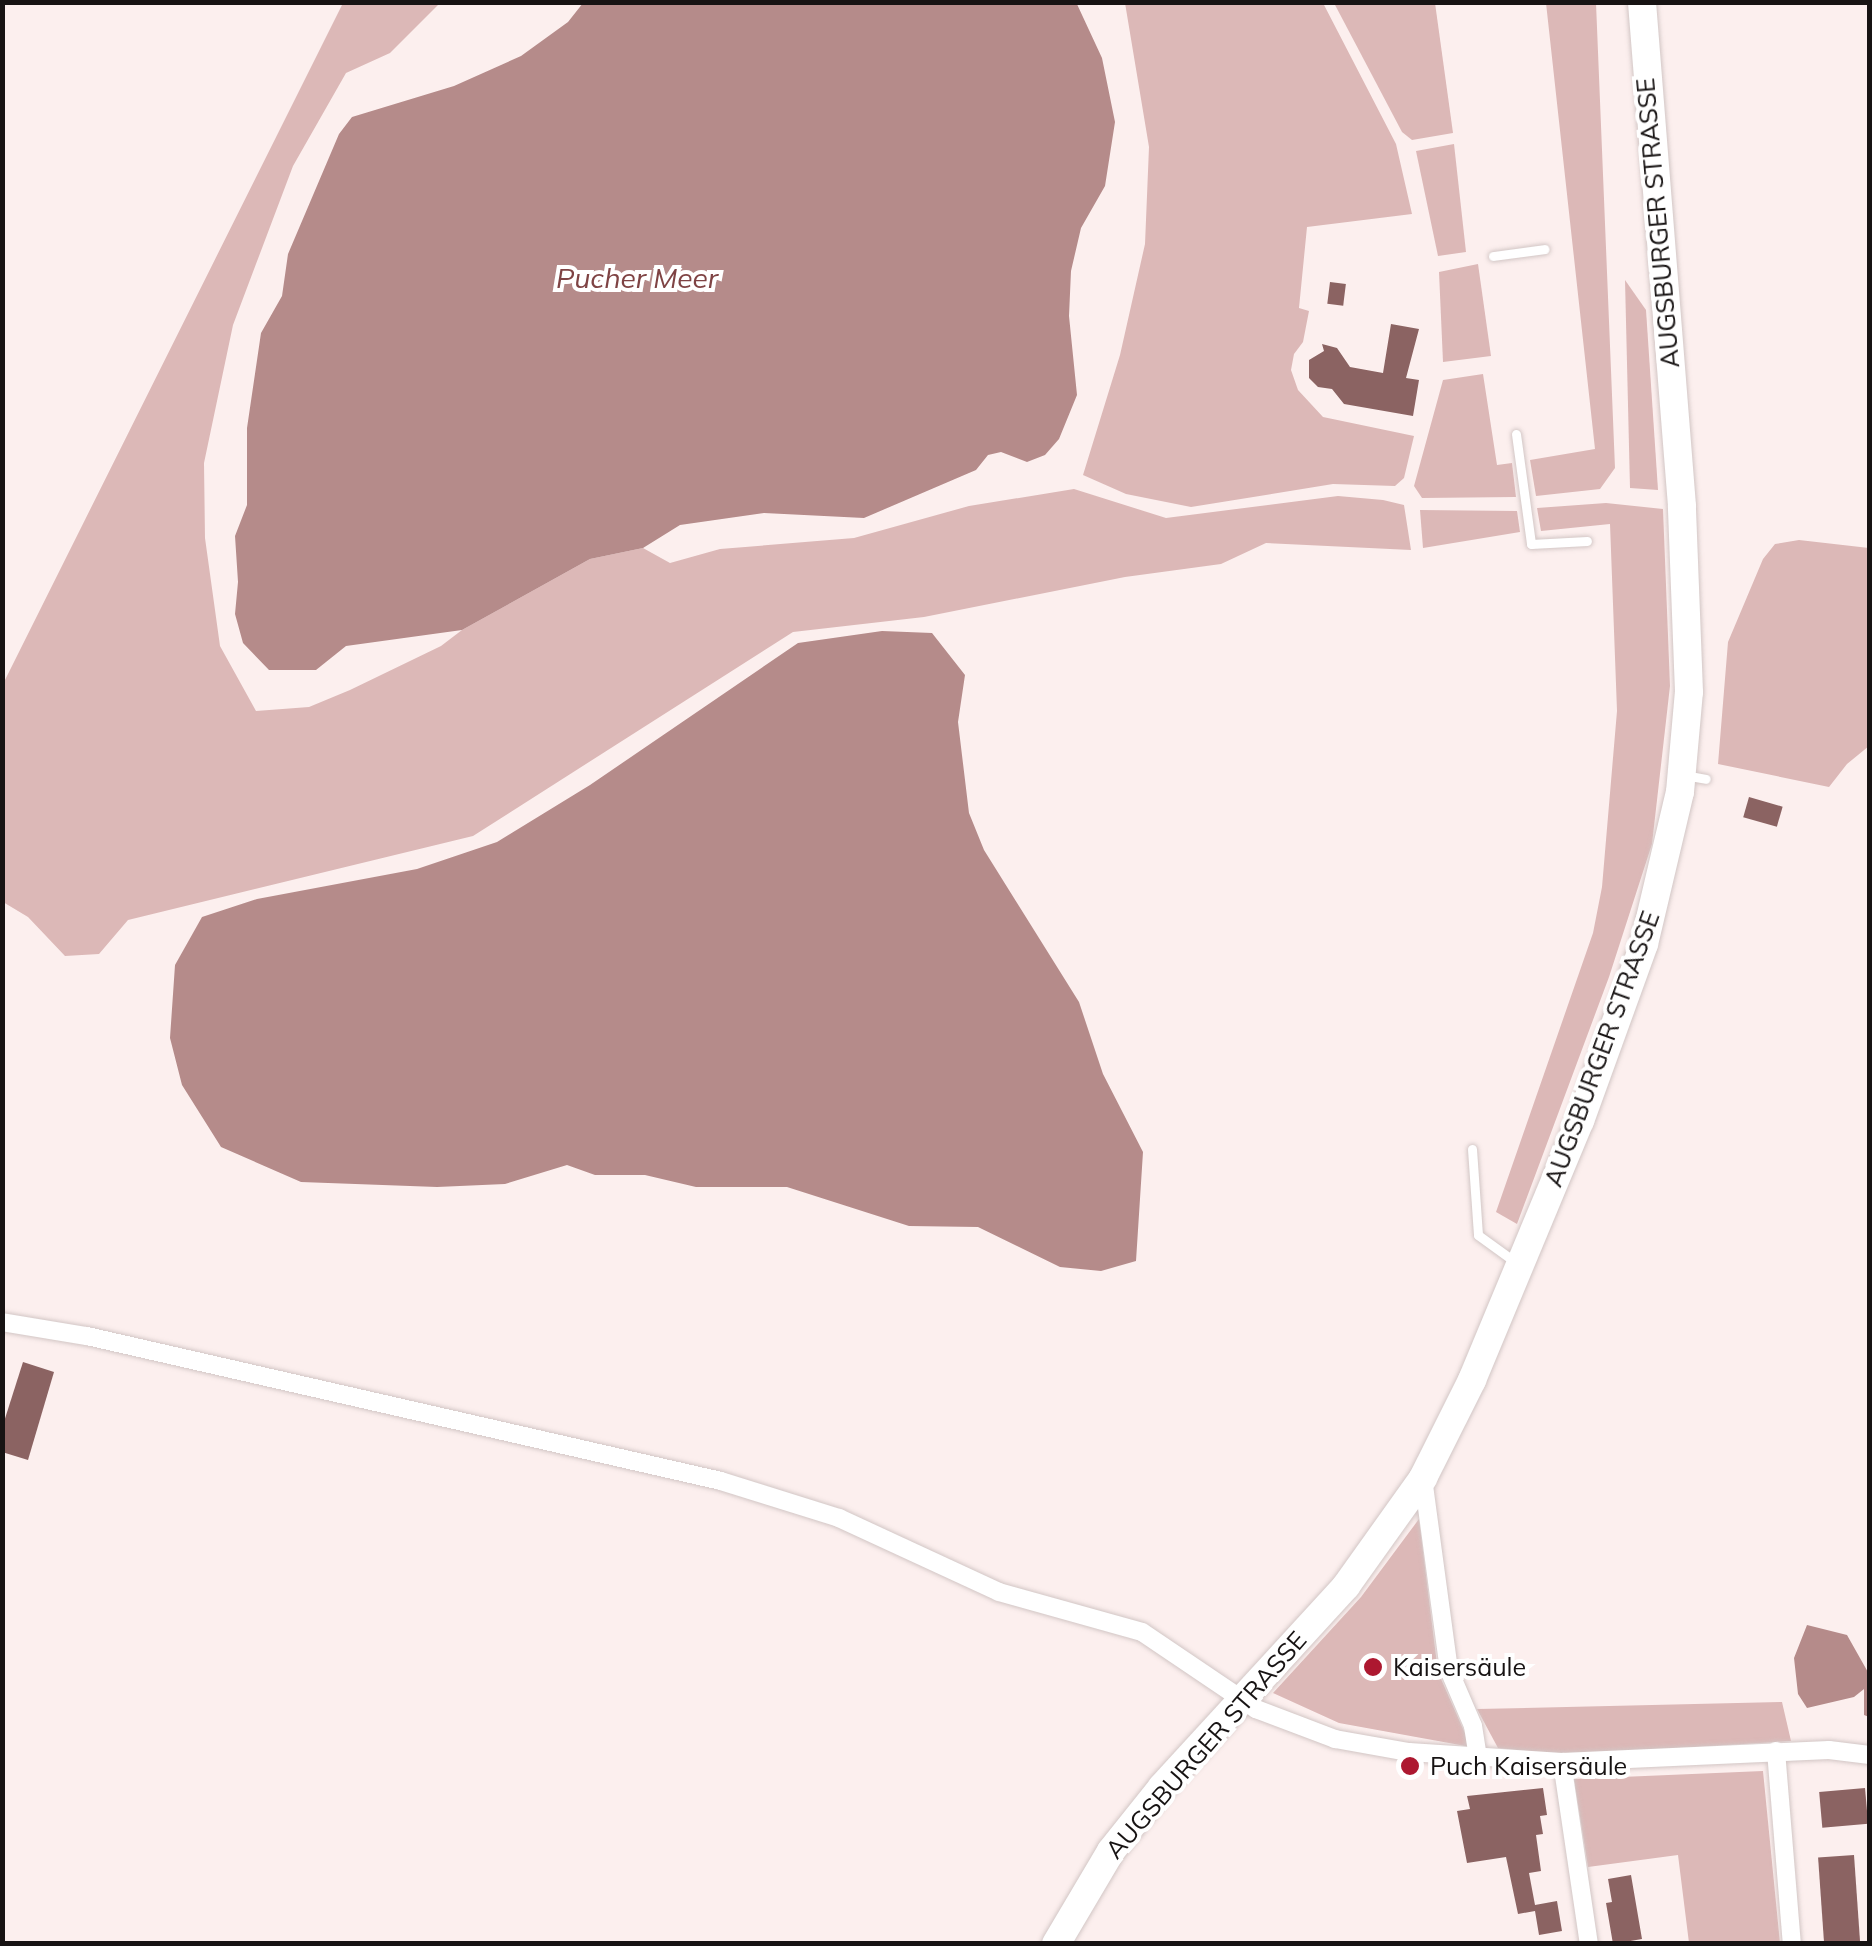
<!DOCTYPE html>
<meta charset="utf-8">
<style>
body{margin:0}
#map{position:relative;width:1872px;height:1946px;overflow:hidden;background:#fcefee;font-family:Mulish,sans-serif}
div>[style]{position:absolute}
.green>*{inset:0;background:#dcb8b7}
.water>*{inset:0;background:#b58b8a}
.building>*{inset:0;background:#8b6362;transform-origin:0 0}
.roads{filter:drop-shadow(0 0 2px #d2c6c5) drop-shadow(0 0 2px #d2c6c5)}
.lane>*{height:9px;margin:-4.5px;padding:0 4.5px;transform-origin:4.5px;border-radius:4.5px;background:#fff}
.street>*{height:18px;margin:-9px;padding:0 9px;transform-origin:9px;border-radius:9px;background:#fff}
.primary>*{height:28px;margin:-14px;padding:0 14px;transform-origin:14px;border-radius:14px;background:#fff}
.dots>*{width:28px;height:28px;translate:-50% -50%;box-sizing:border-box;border:5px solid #fff;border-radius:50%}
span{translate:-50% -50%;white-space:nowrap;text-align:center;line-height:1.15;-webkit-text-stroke:8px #fff;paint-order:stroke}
.street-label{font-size:25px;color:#171313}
.poi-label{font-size:25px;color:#171313}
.left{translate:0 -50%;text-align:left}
.water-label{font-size:28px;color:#7f4344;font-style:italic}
.frame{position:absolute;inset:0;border:5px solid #171313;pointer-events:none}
</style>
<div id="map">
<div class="green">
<div style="clip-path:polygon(343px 3px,440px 3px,390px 53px,346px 73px,293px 166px,233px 325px,204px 463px,205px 538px,220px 646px,256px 711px,309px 707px,350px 690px,441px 646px,462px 630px,590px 559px,643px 548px,670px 563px,720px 549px,854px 538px,969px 506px,1074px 489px,1166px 518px,1338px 496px,1383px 500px,1404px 505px,1411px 550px,1266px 543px,1221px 564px,1125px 577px,924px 617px,793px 632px,473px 836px,128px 920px,99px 954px,65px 956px,28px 917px,3px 902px,2px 686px)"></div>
<div style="clip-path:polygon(1125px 3px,1323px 3px,1396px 144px,1412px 214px,1307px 227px,1299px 308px,1309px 311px,1303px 342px,1294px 354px,1291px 370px,1298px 390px,1323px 417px,1414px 436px,1404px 478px,1395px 486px,1333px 484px,1191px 507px,1126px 494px,1083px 475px,1120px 355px,1145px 244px,1149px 147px)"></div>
<div style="clip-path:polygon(1334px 3px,1435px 3px,1453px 133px,1412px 140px,1402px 132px)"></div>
<div style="clip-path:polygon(1546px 3px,1596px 3px,1615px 468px,1600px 489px,1536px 496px,1530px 460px,1595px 449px)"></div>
<div style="clip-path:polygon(1454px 144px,1466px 252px,1438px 256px,1416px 151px)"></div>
<div style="clip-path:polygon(1478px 264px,1491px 356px,1443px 362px,1439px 272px)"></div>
<div style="clip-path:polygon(1625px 280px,1646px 310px,1658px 490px,1630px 488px)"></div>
<div style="clip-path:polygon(1483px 374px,1497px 465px,1512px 463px,1516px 497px,1422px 498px,1414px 486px,1443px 380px)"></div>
<div style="clip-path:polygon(1606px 503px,1663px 509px,1670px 686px,1652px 844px,1609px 977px,1517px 1224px,1496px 1212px,1593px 933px,1602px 887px,1617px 711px,1610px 524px,1541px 531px,1537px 508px)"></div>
<div style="clip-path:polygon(1420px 510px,1517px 511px,1520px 532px,1423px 548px)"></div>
<div style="clip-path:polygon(1799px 540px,1869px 548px,1869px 746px,1847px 764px,1829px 787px,1718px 764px,1728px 642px,1763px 559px,1775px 544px)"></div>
<div style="clip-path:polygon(1419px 1519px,1438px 1672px,1471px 1747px,1339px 1723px,1273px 1693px,1361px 1597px)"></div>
<div style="clip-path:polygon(1782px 1702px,1791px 1741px,1564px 1755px,1498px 1748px,1477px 1709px)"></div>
<div style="clip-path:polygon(1763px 1771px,1780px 1943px,1689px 1943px,1678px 1855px,1588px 1867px,1574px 1779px)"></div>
</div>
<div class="water">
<div style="clip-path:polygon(1076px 2px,1102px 58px,1115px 122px,1105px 186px,1081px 228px,1071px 271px,1069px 316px,1077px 395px,1059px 439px,1045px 455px,1027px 462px,1001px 452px,988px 455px,976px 470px,864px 518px,764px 513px,680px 525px,643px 548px,590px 559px,462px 630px,346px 646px,316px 670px,269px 670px,243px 643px,235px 614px,238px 582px,235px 536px,247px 505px,247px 428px,261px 333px,282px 296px,288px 254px,339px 134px,352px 117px,454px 86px,521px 56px,568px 22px,583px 3px)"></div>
<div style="clip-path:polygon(882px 631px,932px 633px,965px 675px,958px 722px,969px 813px,984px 850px,1079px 1002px,1103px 1074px,1143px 1152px,1136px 1261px,1101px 1271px,1060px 1267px,978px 1227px,909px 1226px,787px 1187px,696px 1187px,645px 1175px,595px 1175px,567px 1165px,505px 1184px,437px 1187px,301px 1182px,221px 1147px,182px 1085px,170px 1038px,175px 965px,202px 917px,257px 899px,417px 869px,497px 842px,590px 785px,798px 643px)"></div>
<div style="clip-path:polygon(1807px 1625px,1847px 1635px,1869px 1674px,1869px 1717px,1864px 1715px,1864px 1689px,1854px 1697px,1807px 1708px,1798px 1694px,1794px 1658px)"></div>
</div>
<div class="building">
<div style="left:1330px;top:282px;width:16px;height:22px;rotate:7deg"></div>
<div style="clip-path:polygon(1391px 324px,1419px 329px,1406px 378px,1419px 380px,1413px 416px,1344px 404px,1332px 389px,1318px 387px,1309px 378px,1309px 360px,1324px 351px,1322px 344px,1337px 348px,1350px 367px,1383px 373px)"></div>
<div style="left:1749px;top:797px;width:35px;height:21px;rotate:16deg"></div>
<div style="clip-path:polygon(23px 1362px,54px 1372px,28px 1460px,2px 1452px,2px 1428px)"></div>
<div style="clip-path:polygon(1543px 1788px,1547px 1815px,1540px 1816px,1543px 1834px,1536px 1835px,1541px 1871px,1529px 1873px,1535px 1905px,1557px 1901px,1562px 1931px,1539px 1935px,1535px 1911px,1518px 1914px,1506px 1857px,1467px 1863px,1457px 1811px,1470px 1809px,1467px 1796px)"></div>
<div style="left:1865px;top:1788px;width:36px;height:46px;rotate:85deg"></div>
<div style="left:1854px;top:1855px;width:89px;height:36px;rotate:86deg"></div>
<div style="clip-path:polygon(1631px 1875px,1642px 1939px,1613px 1944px,1606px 1903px,1612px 1902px,1608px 1879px)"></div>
</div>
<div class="roads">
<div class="lane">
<div style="left:1493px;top:256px;width:52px;rotate:-7.7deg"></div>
<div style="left:1516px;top:434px;width:111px;rotate:82.2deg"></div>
<div style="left:1531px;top:544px;width:56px;rotate:-3.1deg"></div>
<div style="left:1684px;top:775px;width:22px;rotate:10deg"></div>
<div style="left:1472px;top:1149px;width:86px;rotate:86deg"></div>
<div style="left:1478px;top:1235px;width:49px;rotate:35.9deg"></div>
</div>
<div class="street">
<div style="left:2px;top:1322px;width:86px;rotate:9.4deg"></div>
<div style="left:87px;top:1336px;width:650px;rotate:12.88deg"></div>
<div style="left:721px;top:1481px;width:124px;rotate:17.4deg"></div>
<div style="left:839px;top:1518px;width:176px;rotate:24.8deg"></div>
<div style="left:999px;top:1592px;width:148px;rotate:15.6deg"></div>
<div style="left:1142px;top:1632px;width:138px;rotate:34deg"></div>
<div style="left:1256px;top:1709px;width:85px;rotate:20.8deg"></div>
<div style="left:1335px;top:1739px;width:75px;rotate:10deg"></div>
<div style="left:1409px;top:1752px;width:153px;rotate:3.7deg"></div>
<div style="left:1562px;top:1762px;width:267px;rotate:-2.6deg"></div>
<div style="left:1829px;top:1750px;width:41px;rotate:7deg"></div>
<div style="left:1423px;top:1478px;width:194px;rotate:82.3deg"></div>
<div style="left:1449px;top:1670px;width:61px;rotate:66.8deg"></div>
<div style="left:1473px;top:1726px;width:31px;rotate:81deg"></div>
<div style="left:1776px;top:1751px;width:194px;rotate:85.3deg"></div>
<div style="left:1562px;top:1762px;width:184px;rotate:81.6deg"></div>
</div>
<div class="primary">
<div style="left:1056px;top:1944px;width:108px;rotate:-59.4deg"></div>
<div style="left:1111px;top:1851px;width:82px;rotate:-51.4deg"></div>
<div style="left:1162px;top:1787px;width:273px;rotate:-47.5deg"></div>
<div style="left:1346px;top:1586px;width:133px;rotate:-54.5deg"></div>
<div style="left:1423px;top:1478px;width:110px;rotate:-63.4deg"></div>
<div style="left:1472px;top:1380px;width:281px;rotate:-67.4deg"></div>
<div style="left:1580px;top:1121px;width:188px;rotate:-70.1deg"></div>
<div style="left:1644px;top:944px;width:156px;rotate:-76.7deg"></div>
<div style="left:1680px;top:792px;width:100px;rotate:-84.9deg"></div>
<div style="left:1689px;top:692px;width:186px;rotate:-92.2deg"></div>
<div style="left:1682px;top:506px;width:506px;rotate:-94.54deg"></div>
</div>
</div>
<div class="dots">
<div style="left:1373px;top:1667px;background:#ad1830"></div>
<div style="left:1410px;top:1766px;background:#ad1830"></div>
</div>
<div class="street-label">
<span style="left:1658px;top:223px;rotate:-95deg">AUGSBURGER STRASSE</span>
<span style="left:1602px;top:1049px;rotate:-70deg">AUGSBURGER STRASSE</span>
<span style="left:1206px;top:1745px;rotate:-49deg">AUGSBURGER STRASSE</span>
</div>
<div class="poi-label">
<span class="left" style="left:1393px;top:1667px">Kaisersäule</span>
<span class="left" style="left:1430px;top:1766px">Puch Kaisersäule</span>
</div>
<div class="water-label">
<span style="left:637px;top:278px">Pucher Meer</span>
</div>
<div class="frame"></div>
</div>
